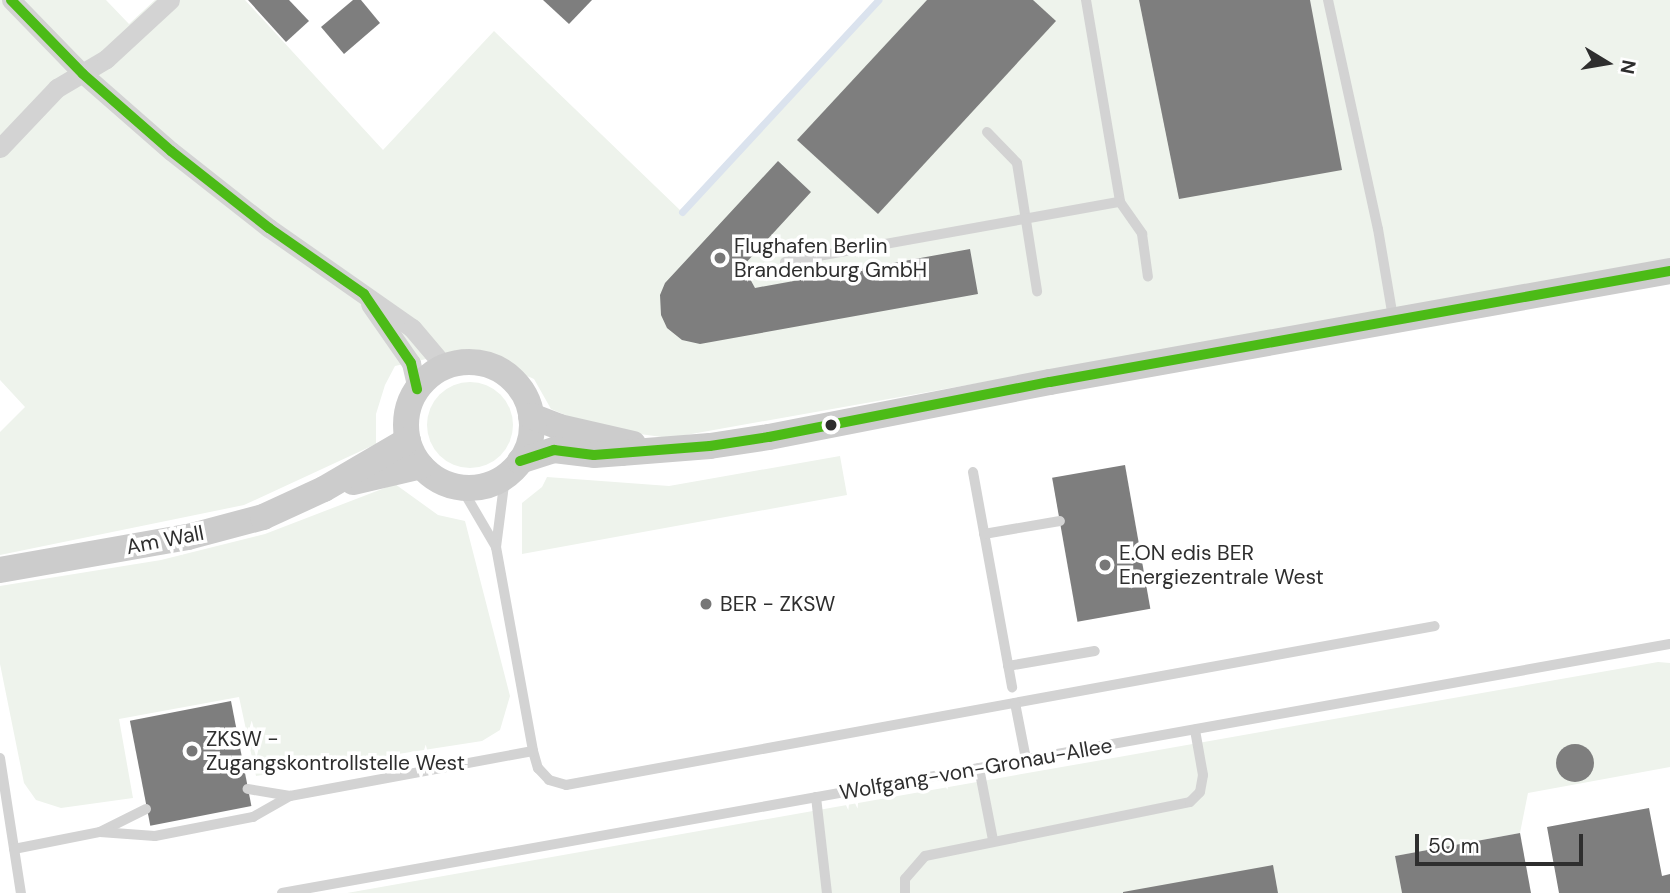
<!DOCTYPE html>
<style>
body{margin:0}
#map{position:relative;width:1670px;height:893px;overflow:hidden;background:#fff;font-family:"DM Sans",sans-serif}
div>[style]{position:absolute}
.green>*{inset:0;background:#eef3ec}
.round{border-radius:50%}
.stream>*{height:7px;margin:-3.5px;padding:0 3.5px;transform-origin:3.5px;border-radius:3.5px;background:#dbe3ee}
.building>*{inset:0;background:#7e7e7e;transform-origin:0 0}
.lane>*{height:10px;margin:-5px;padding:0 5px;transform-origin:5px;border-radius:5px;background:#d3d3d3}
.street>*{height:19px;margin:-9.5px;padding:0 9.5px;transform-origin:9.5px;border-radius:9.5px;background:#d3d3d3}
.secondary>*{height:26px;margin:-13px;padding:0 13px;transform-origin:13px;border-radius:13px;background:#ccc}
.secondary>.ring{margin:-13px;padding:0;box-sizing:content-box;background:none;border:26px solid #ccc;border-radius:50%}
.bus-1>*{height:10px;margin:-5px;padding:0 5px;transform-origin:5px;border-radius:5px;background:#4cbb17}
.dots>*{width:19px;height:19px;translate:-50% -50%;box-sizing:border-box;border:4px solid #fff;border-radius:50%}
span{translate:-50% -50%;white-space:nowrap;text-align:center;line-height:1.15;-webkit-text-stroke:7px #fff;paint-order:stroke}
.poi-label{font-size:21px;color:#2e2e2e}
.left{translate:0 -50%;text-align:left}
.street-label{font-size:21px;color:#2e2e2e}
.north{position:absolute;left:1572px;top:28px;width:70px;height:70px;-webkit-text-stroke:5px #fff;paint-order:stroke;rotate:101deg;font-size:19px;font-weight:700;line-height:28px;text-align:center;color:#2e2e2e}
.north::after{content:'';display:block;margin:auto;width:24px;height:32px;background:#2e2e2e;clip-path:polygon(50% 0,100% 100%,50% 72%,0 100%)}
.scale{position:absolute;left:1415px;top:834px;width:168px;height:32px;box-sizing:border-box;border:4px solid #2e2e2e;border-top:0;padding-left:9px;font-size:21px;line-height:24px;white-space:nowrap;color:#2e2e2e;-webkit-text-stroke:5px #fff;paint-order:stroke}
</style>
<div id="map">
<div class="green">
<div style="clip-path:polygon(0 0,106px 0,129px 24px,155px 0,245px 0,383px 150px,494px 31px,682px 212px,878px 0,1670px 0,1670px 260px,669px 438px,596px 428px,551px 409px,534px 379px,484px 357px,444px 355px,395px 366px,385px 385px,376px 414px,376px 444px,244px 505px,0 555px,0 432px,25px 407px,0 380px)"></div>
<div class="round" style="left:427px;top:382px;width:86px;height:86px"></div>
<div style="clip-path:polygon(840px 456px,847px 495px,522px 554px,522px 503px,542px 487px,547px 477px,669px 486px)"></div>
<div style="clip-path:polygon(395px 484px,438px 515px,465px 521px,510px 696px,500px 730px,482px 741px,256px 776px,239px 697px,119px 719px,133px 798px,61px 808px,36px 800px,24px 783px,0 664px,0 586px,161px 560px,265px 534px)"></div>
<div style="clip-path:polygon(1658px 662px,1670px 663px,1670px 767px,1528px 793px,1520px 833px,1395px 856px,1402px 893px,347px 893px)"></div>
</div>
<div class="stream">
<div style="left:682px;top:212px;width:289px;rotate:-47.2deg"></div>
</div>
<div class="building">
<div style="clip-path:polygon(248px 0,289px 0,309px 21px,286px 42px)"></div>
<div style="clip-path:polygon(353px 0,361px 0,380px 23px,344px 54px,321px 27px)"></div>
<div style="clip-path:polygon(543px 0,592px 0,569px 24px)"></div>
<div style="clip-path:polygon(927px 0,1033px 0,1056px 21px,878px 214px,797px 140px)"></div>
<div style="clip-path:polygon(1139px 0,1310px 0,1342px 170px,1179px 199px)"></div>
<div style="clip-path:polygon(778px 161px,811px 192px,743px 266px,755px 288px,970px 249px,978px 294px,700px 344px,682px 340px,667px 328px,661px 315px,660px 295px,665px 283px)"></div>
<div style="left:1125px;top:465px;width:146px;height:74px;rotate:80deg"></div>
<div style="left:231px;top:701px;width:107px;height:103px;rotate:79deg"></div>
<div class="round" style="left:1556px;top:744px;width:38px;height:38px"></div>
<div style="clip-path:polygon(1649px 808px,1662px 876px,1670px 874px,1670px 893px,1559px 893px,1547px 827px)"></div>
<div style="clip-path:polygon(1520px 833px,1531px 893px,1402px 893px,1395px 856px)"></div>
<div style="clip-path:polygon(1273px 865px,1278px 893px,1123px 893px,1123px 892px)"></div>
</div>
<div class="lane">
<div style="left:1086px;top:0;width:205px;rotate:80.4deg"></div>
<div style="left:1120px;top:202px;width:39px;rotate:55deg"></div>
<div style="left:1142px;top:234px;width:43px;rotate:82.1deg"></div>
<div style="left:1328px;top:0;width:234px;rotate:77.7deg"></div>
<div style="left:1378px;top:229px;width:90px;rotate:80.4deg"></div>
<div style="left:987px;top:132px;width:43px;rotate:45.9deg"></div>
<div style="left:1017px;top:163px;width:130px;rotate:81.1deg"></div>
<div style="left:785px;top:262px;width:340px;rotate:-10.2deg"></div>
<div style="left:973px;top:472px;width:219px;rotate:79.7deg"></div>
<div style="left:505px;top:477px;width:71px;rotate:97.3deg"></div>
<div style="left:496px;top:547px;width:207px;rotate:79.7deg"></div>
<div style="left:533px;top:751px;width:18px;rotate:74deg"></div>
<div style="left:538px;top:768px;width:16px;rotate:47deg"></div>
<div style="left:549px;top:780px;width:18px;rotate:16deg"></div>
<div style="left:566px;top:785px;width:883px;rotate:-10.37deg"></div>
<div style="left:461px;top:487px;width:69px;rotate:59.7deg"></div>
<div style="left:984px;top:534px;width:77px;rotate:-9.7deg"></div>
<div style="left:1008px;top:666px;width:88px;rotate:-9.8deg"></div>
<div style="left:1015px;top:703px;width:57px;rotate:78.9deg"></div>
<div style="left:0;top:758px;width:137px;rotate:81.2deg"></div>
<div style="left:979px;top:768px;width:73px;rotate:79deg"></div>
<div style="left:290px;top:796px;width:247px;rotate:-10.5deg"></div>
<div style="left:816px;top:797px;width:97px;rotate:83.5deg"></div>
<div style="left:146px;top:809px;width:51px;rotate:153.4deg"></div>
<div style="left:100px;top:832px;width:55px;rotate:4.2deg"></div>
<div style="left:155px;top:836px;width:100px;rotate:-11deg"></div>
<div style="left:253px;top:817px;width:43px;rotate:-29.6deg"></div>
<div style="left:290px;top:796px;width:43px;rotate:-170.5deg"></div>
<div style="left:14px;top:849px;width:88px;rotate:-11.2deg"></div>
<div style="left:282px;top:893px;width:1410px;rotate:-10.17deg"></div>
<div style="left:905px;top:893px;width:14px;rotate:-90deg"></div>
<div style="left:905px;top:879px;width:30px;rotate:-49deg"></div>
<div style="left:925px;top:856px;width:270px;rotate:-11.5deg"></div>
<div style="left:1190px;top:802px;width:14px;rotate:-45deg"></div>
<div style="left:1200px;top:792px;width:17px;rotate:-80deg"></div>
<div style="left:1203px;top:775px;width:46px;rotate:-100.1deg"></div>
</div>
<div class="street">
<div style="left:11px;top:0;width:103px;rotate:45.8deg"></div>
<div style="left:83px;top:74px;width:117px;rotate:41.2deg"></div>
<div style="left:171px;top:151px;width:125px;rotate:38.2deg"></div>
<div style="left:269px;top:228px;width:174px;rotate:35deg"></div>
<div style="left:412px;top:328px;width:51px;rotate:49.8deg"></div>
<div style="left:0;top:148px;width:83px;rotate:-46.5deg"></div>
<div style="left:57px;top:88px;width:57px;rotate:-30.6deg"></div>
<div style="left:106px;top:59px;width:87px;rotate:-42.7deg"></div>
<div style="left:370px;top:304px;width:72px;rotate:55.2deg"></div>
<div style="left:411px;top:363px;width:27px;rotate:77deg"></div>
</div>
<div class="secondary">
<div class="ring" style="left:406px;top:362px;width:100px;height:100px"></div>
<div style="left:531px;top:416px;width:30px;rotate:21deg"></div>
<div style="left:559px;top:427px;width:76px;rotate:12.9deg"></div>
<div style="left:520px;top:461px;width:36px;rotate:-18deg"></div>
<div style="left:554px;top:450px;width:40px;rotate:7.1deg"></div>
<div style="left:594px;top:455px;width:27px;rotate:-4deg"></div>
<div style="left:621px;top:453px;width:89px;rotate:-4.5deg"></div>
<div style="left:710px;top:446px;width:60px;rotate:-8.7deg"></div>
<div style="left:769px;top:437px;width:286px;rotate:-11.1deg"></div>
<div style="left:1050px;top:382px;width:630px;rotate:-10.15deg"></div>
<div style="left:353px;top:482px;width:70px;rotate:-13.2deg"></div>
<div style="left:0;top:570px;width:191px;rotate:-10deg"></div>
<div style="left:188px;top:537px;width:78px;rotate:-14.9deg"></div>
<div style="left:263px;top:517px;width:67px;rotate:-24.7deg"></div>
<div style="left:324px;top:489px;width:97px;rotate:-30.3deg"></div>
</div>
<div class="bus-1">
<div style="left:11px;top:0;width:103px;rotate:45.8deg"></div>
<div style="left:83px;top:74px;width:117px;rotate:41.2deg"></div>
<div style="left:171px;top:151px;width:125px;rotate:38.2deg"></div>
<div style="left:269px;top:228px;width:116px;rotate:34.8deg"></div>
<div style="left:364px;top:294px;width:83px;rotate:55.7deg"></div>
<div style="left:411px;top:363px;width:27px;rotate:77deg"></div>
<div style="left:520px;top:461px;width:36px;rotate:-18deg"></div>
<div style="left:554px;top:450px;width:40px;rotate:7.1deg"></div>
<div style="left:594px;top:455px;width:116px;rotate:-4.4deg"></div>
<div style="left:710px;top:446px;width:60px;rotate:-8.7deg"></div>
<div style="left:769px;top:437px;width:286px;rotate:-11.1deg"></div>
<div style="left:1050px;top:382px;width:630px;rotate:-10.15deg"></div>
</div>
<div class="dots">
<div style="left:720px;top:258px;background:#777"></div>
<div style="left:831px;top:425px;background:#2e2e2e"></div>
<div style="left:1105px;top:565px;background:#777"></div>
<div style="left:706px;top:604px;background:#777"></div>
<div style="left:192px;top:751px;background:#777"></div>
</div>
<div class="poi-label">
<span class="left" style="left:734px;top:258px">Flughafen Berlin<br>Brandenburg GmbH</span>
<span class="left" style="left:1119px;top:565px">E.ON edis BER<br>Energiezentrale West</span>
<span class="left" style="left:720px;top:604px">BER - ZKSW</span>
<span class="left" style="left:206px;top:751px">ZKSW -<br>Zugangskontrollstelle West</span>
</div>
<div class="street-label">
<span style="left:165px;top:540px;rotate:-11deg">Am Wall</span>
<span style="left:976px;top:769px;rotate:-10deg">Wolfgang-von-Gronau-Allee</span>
</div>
<div class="north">N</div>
<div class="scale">50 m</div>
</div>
